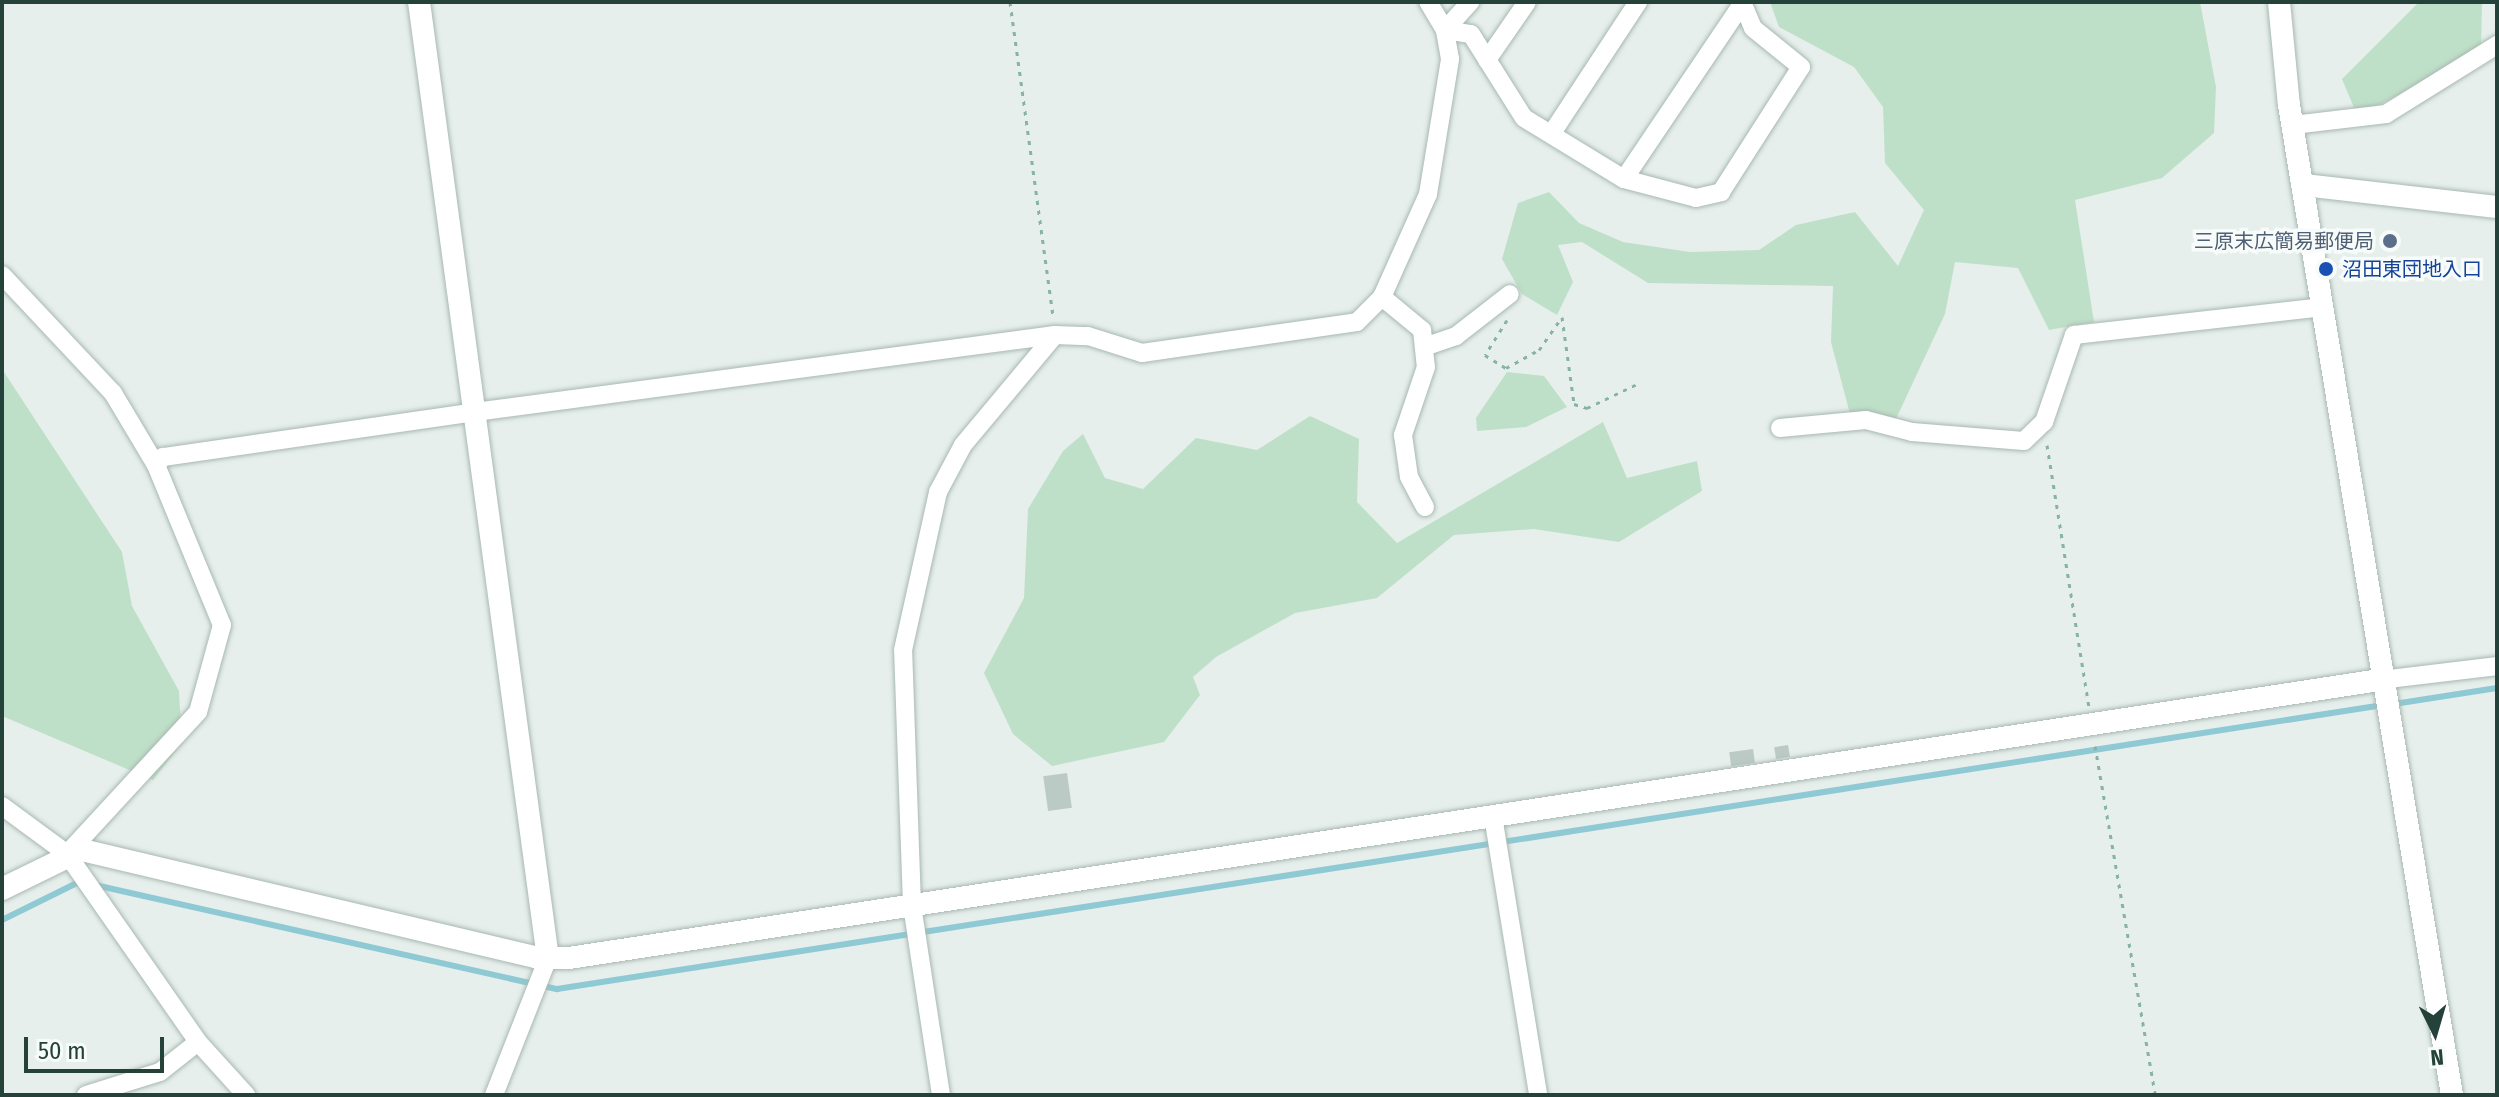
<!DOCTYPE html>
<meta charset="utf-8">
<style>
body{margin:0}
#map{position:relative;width:2499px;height:1097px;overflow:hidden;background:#e6efeb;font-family:"Fira Sans Condensed","Noto Sans JP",sans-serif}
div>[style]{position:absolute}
.green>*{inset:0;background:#bfe0c8}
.stream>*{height:6px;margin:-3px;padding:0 3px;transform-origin:3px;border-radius:3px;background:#8ec9d4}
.building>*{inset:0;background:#bbcac4;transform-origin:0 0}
.path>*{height:3px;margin-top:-1.5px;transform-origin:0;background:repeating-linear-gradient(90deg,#86b3a5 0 4px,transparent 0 10px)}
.roads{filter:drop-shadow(0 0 2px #a8b8b2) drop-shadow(0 0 2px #a8b8b2)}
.minor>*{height:18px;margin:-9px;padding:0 9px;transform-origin:9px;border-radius:9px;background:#fff}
.tertiary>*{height:22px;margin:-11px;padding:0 11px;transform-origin:11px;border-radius:11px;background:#fff}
.dots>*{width:22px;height:22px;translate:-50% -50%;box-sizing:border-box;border:4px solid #f7fbf9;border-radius:50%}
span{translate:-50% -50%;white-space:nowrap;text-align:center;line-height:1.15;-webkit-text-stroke:7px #f7fbf9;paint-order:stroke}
.service-label{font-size:20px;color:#4e5e75}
.right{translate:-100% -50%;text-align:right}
.transit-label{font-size:20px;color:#164399}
.left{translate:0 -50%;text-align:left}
.frame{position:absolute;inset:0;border:4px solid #24423a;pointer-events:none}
.north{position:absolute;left:2395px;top:993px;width:80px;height:80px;-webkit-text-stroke:6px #f7fbf9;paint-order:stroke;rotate:175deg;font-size:22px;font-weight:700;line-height:32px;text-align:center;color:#24423a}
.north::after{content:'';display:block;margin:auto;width:28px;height:36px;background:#24423a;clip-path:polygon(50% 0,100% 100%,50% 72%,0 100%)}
.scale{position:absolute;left:24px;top:1037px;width:140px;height:36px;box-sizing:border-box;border:4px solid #24423a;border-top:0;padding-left:10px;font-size:24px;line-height:28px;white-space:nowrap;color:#24423a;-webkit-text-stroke:6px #f7fbf9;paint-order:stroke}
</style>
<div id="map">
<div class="green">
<div style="clip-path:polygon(1770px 2px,2200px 2px,2216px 87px,2214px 133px,2162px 178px,2075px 200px,2094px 322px,2049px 330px,2018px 268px,1955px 262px,1945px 314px,1895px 421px,1850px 414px,1831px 342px,1833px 286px,1648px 283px,1582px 242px,1558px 245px,1573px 282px,1557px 315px,1522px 294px,1502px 259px,1518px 203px,1549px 192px,1579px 223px,1623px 242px,1690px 252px,1759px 250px,1796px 225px,1855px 212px,1898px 266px,1924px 210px,1885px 163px,1883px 107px,1854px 67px,1779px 27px)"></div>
<div style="clip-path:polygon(2419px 2px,2482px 2px,2481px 50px,2379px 105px,2355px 110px,2342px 79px)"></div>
<div style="clip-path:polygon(2px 369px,122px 552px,132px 606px,179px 691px,182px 743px,153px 780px,2px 716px)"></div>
<div style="clip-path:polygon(1507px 372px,1544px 376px,1567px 407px,1526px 427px,1477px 431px,1476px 418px)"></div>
<div style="clip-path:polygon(1310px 416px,1359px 439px,1357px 502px,1397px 543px,1603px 422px,1627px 478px,1697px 461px,1702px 491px,1619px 542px,1534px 529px,1454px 535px,1377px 598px,1295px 613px,1216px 657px,1193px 677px,1200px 695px,1164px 742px,1052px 766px,1013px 734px,984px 673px,1024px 598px,1028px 509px,1063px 451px,1083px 434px,1105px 478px,1143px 489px,1196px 438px,1257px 450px)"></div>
</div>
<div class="stream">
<div style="left:2394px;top:704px;width:104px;rotate:-8.8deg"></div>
<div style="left:95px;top:885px;width:474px;rotate:12.7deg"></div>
<div style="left:557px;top:989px;width:1848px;rotate:-8.84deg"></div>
<div style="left:2px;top:920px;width:88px;rotate:-26.3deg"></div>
</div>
<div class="building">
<div style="left:1788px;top:745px;width:12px;height:14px;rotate:81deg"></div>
<div style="left:1753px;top:749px;width:14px;height:24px;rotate:82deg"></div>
<div style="left:1067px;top:773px;width:35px;height:24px;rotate:82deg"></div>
</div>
<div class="path">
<div style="left:1010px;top:2px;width:316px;rotate:82.2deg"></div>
<div style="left:1507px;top:320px;width:41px;rotate:122.2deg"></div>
<div style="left:1485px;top:355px;width:25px;rotate:32deg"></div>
<div style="left:1506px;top:368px;width:38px;rotate:-29deg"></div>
<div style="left:1539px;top:350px;width:40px;rotate:-55.1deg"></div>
<div style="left:1562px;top:317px;width:88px;rotate:82.1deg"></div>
<div style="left:1574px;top:404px;width:14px;rotate:17deg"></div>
<div style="left:1587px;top:408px;width:55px;rotate:-25.6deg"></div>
<div style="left:2047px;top:445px;width:265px;rotate:80.9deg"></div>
<div style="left:2095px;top:746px;width:354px;rotate:80.2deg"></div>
</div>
<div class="roads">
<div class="minor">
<div style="left:1445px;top:30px;width:26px;rotate:9deg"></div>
<div style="left:1471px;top:34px;width:99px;rotate:57.8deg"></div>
<div style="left:1524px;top:118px;width:117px;rotate:31.4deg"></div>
<div style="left:1624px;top:179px;width:74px;rotate:14.8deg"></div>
<div style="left:1696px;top:198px;width:26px;rotate:-13deg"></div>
<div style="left:1721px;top:192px;width:148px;rotate:-57.4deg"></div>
<div style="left:1801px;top:67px;width:62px;rotate:-140.9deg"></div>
<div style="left:1753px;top:28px;width:28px;rotate:-113deg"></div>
<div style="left:1445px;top:30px;width:38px;rotate:-48deg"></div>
<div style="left:1487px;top:60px;width:70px;rotate:-55.4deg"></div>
<div style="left:2293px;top:125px;width:94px;rotate:-6.7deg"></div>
<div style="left:2386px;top:114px;width:131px;rotate:-31.9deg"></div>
<div style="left:1552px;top:133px;width:157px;rotate:-56.7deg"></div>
<div style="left:1624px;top:179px;width:211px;rotate:-56deg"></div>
<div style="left:2px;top:275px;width:162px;rotate:46.8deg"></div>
<div style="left:113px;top:393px;width:84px;rotate:59.2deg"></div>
<div style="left:156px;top:465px;width:173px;rotate:67.6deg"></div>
<div style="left:222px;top:625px;width:90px;rotate:105.4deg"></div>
<div style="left:198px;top:712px;width:193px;rotate:132.7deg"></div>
<div style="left:1382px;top:297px;width:52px;rotate:39.5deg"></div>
<div style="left:1422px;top:330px;width:37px;rotate:84deg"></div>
<div style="left:1426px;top:367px;width:72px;rotate:108.7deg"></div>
<div style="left:1403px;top:435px;width:42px;rotate:81.9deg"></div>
<div style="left:1409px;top:477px;width:34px;rotate:62deg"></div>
<div style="left:1424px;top:347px;width:34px;rotate:-19deg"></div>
<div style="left:1456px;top:336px;width:68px;rotate:-37.9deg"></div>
<div style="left:1780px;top:428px;width:86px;rotate:-5.3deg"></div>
<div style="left:1866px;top:420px;width:48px;rotate:14.6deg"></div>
<div style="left:1912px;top:432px;width:112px;rotate:4.6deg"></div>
<div style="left:2024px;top:441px;width:28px;rotate:-44deg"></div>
<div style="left:2044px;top:422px;width:92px;rotate:-71deg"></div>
<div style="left:2074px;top:335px;width:251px;rotate:-6.4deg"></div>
<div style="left:156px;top:465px;width:11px;rotate:-49deg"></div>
<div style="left:163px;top:457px;width:315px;rotate:-8.2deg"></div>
<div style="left:475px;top:412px;width:585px;rotate:-7.56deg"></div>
<div style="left:1055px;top:335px;width:33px;rotate:2deg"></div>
<div style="left:1088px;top:336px;width:57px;rotate:17.5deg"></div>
<div style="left:1142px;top:353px;width:217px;rotate:-8.2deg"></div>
<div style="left:1357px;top:322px;width:35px;rotate:-45deg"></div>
<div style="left:1382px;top:297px;width:113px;rotate:-65.9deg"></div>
<div style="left:1428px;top:194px;width:137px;rotate:-80.7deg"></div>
<div style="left:1450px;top:59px;width:29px;rotate:-100deg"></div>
<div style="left:1445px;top:30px;width:33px;rotate:-121deg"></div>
<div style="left:2380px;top:680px;width:118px;rotate:-6.8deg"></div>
<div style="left:2px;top:806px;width:81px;rotate:36.4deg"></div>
<div style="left:67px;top:854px;width:229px;rotate:55.1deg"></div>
<div style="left:198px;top:1042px;width:72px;rotate:47.8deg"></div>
<div style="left:1493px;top:816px;width:283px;rotate:80.8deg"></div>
<div style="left:86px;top:1095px;width:77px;rotate:-17.3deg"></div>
<div style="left:160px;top:1072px;width:48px;rotate:-38.3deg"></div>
<div style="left:494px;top:1095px;width:147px;rotate:-68.5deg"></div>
<div style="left:941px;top:1095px;width:192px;rotate:-98.7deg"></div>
<div style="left:912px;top:905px;width:255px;rotate:-92deg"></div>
<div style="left:903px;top:650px;width:162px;rotate:-77.5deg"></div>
<div style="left:938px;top:492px;width:53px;rotate:-62deg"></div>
<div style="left:963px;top:445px;width:143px;rotate:-50.1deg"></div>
</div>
<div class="tertiary">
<div style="left:419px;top:2px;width:965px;rotate:82.32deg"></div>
<div style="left:2279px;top:2px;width:103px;rotate:84.5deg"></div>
<div style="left:2289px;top:105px;width:1003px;rotate:80.65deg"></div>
<div style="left:2304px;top:185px;width:194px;rotate:6.5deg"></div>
<div style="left:2px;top:889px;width:89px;rotate:-26deg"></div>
<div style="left:82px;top:850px;width:469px;rotate:13.3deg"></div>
<div style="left:538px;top:958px;width:31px"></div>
<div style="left:569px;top:958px;width:1832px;rotate:-8.73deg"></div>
</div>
</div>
<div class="dots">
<div style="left:2390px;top:241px;background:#5c6f8a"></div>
<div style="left:2326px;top:269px;background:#1a4fb4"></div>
</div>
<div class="service-label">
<span class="right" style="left:2374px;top:241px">三原末広簡易郵便局</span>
</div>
<div class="transit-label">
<span class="left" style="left:2342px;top:269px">沼田東団地入口</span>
</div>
<div class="frame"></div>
<div class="north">N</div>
<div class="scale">50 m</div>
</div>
